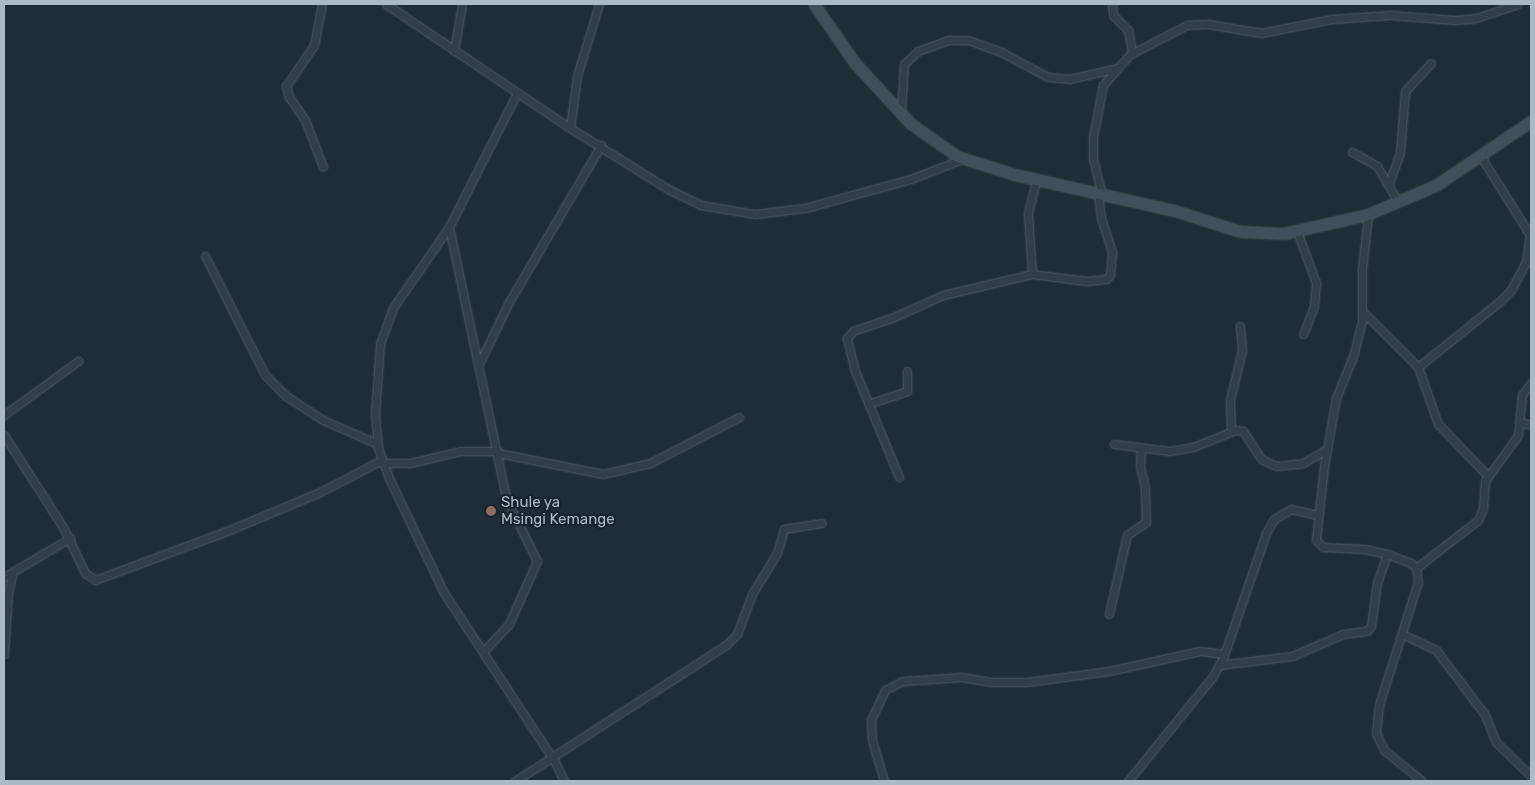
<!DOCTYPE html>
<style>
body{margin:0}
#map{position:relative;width:1535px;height:785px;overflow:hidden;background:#1e2e37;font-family:Rubik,sans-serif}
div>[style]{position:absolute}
.roads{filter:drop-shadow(0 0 1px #4f5d66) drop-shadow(0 0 1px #4f5d66)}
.street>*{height:7px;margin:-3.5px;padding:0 3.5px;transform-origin:3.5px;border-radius:3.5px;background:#313f48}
.secondary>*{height:10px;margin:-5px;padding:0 5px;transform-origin:5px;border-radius:5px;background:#3f4f5b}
.dots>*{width:14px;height:14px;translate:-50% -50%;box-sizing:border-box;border:2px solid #17242c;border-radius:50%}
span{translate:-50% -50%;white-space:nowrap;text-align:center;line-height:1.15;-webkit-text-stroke:4.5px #17242c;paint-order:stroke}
.poi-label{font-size:15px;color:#abbbc5}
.left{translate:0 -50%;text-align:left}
.frame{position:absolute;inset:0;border:5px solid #abbbc5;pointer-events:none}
</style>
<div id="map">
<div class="roads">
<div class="street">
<div style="left:322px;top:4px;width:42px;rotate:101deg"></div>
<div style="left:314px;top:45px;width:50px;rotate:124.3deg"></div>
<div style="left:286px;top:86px;width:11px;rotate:75deg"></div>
<div style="left:289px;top:97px;width:28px;rotate:55deg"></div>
<div style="left:305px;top:120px;width:50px;rotate:69deg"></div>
<div style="left:386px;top:4px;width:222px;rotate:34deg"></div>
<div style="left:570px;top:128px;width:115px;rotate:31.9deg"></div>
<div style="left:668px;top:189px;width:37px;rotate:26deg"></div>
<div style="left:701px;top:205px;width:55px;rotate:9.5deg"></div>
<div style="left:755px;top:214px;width:50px;rotate:-6.8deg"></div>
<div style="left:805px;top:208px;width:110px;rotate:-15.3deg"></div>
<div style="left:911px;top:179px;width:55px;rotate:-21.4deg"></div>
<div style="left:454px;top:51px;width:48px;rotate:-80.3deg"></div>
<div style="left:1131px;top:54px;width:63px;rotate:-27.4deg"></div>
<div style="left:1187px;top:25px;width:21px;rotate:-3deg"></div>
<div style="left:1208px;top:24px;width:54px;rotate:9.6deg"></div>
<div style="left:1261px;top:33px;width:72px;rotate:-11.2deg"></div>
<div style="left:1332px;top:19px;width:58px;rotate:-3.9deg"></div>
<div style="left:1390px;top:15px;width:65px;rotate:4.4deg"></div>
<div style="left:1455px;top:20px;width:21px;rotate:-5deg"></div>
<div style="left:1476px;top:18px;width:44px;rotate:-18.4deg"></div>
<div style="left:517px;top:93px;width:150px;rotate:116.9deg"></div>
<div style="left:449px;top:227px;width:98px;rotate:124.7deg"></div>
<div style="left:393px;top:308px;width:38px;rotate:110deg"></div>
<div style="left:380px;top:344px;width:69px;rotate:94.1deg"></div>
<div style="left:375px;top:413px;width:35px;rotate:85deg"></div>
<div style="left:378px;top:448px;width:30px;rotate:70deg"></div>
<div style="left:388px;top:476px;width:130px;rotate:64.4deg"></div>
<div style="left:444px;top:593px;width:202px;rotate:56.7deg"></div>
<div style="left:555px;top:762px;width:21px;rotate:65deg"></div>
<div style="left:901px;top:113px;width:49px;rotate:-86.5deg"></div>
<div style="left:904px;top:64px;width:19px;rotate:-43deg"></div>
<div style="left:918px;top:51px;width:33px;rotate:-20deg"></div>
<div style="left:949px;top:40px;width:19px"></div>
<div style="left:968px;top:40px;width:37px;rotate:20deg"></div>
<div style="left:1003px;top:53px;width:51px;rotate:28.1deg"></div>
<div style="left:1048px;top:77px;width:21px;rotate:5deg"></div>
<div style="left:1069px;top:79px;width:50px;rotate:-12.7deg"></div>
<div style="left:570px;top:128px;width:52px;rotate:-82.3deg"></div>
<div style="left:577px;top:76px;width:75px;rotate:-73deg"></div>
<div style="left:1352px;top:152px;width:29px;rotate:29deg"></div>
<div style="left:1377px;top:166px;width:42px;rotate:59.7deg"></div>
<div style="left:1389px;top:183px;width:33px;rotate:-70deg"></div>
<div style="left:1400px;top:152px;width:61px;rotate:-85.3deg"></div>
<div style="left:1405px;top:91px;width:38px;rotate:-47deg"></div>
<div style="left:1102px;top:195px;width:38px;rotate:-104deg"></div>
<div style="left:1093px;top:158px;width:21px;rotate:-90deg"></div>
<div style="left:1093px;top:137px;width:53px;rotate:-79.1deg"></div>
<div style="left:1103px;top:85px;width:44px;rotate:-48.7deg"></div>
<div style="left:1132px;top:52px;width:22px;rotate:-100deg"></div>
<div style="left:1128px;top:30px;width:21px;rotate:-135deg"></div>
<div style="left:1113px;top:15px;width:11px;rotate:-95deg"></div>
<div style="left:1368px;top:215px;width:54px;rotate:96.3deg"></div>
<div style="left:1362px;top:269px;width:52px;rotate:90deg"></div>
<div style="left:1362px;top:321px;width:34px;rotate:104deg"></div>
<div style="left:1354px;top:354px;width:48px;rotate:112.2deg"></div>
<div style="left:1336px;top:398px;width:69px;rotate:100deg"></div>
<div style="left:1324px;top:466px;width:74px;rotate:96.2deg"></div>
<div style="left:1316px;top:540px;width:10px;rotate:45deg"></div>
<div style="left:1323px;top:547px;width:42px;rotate:2.7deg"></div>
<div style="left:1365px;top:549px;width:23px;rotate:13deg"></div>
<div style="left:1387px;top:554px;width:26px;rotate:21deg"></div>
<div style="left:1411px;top:563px;width:7px;rotate:45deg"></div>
<div style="left:1416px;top:568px;width:14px;rotate:82deg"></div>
<div style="left:1418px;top:582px;width:129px;rotate:107.6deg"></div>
<div style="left:1379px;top:705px;width:28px;rotate:96deg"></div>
<div style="left:1376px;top:733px;width:19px;rotate:65deg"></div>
<div style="left:1384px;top:750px;width:49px;rotate:39.2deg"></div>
<div style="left:449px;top:227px;width:277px;rotate:78.1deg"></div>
<div style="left:506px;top:498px;width:70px;rotate:63.8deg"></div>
<div style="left:537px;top:561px;width:69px;rotate:114deg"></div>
<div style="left:509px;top:624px;width:38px;rotate:133deg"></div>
<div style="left:1297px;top:231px;width:55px;rotate:69.9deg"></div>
<div style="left:1316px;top:283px;width:23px;rotate:95deg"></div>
<div style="left:1314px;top:306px;width:30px;rotate:111deg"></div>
<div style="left:205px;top:256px;width:133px;rotate:63.2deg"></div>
<div style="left:265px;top:375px;width:30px;rotate:45deg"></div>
<div style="left:286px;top:396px;width:44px;rotate:33deg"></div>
<div style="left:323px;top:420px;width:60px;rotate:23.6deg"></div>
<div style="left:1032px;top:274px;width:55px;rotate:7.3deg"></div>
<div style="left:1087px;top:281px;width:19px;rotate:-6deg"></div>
<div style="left:1106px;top:279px;width:6px;rotate:-45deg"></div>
<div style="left:1110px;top:275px;width:23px;rotate:-85deg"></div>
<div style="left:1112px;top:252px;width:36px;rotate:-108deg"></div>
<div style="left:1101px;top:218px;width:24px;rotate:-97deg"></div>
<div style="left:1363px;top:312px;width:78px;rotate:45deg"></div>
<div style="left:1418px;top:367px;width:60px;rotate:70.7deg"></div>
<div style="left:1438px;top:424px;width:71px;rotate:46.1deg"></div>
<div style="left:479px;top:364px;width:69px;rotate:-64.2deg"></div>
<div style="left:509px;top:302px;width:182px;rotate:-59.6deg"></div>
<div style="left:1418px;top:367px;width:105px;rotate:-38.8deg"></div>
<div style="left:1500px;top:301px;width:16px;rotate:-45deg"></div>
<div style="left:1511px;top:290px;width:32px;rotate:-62deg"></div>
<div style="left:1526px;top:262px;width:27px;rotate:-82deg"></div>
<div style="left:1530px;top:235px;width:92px;rotate:-122.1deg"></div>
<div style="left:868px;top:404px;width:41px;rotate:-18.4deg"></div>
<div style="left:907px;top:391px;width:20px;rotate:-90deg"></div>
<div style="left:4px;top:415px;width:92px;rotate:-36.1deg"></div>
<div style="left:1520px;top:422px;width:11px;rotate:15deg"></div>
<div style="left:1231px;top:431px;width:31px;rotate:-92deg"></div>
<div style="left:1230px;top:400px;width:51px;rotate:-76.5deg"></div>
<div style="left:1242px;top:350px;width:24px;rotate:-95deg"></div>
<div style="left:4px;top:435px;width:112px;rotate:57.4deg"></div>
<div style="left:64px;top:529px;width:49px;rotate:64.5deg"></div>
<div style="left:85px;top:573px;width:12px;rotate:35deg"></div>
<div style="left:95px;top:580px;width:141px;rotate:-20.4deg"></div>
<div style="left:227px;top:531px;width:99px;rotate:-22.7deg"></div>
<div style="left:318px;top:493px;width:72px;rotate:-27.3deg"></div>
<div style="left:1114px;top:444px;width:56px;rotate:7.1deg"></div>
<div style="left:1170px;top:451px;width:23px;rotate:-10deg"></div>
<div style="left:1193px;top:447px;width:46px;rotate:-21.6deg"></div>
<div style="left:1236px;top:430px;width:7px;rotate:8deg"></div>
<div style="left:1243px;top:431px;width:33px;rotate:57deg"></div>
<div style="left:1261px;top:459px;width:17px;rotate:25deg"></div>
<div style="left:1276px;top:466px;width:27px;rotate:-6deg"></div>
<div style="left:1303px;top:463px;width:28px;rotate:-30deg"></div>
<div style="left:498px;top:453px;width:107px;rotate:11.3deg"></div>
<div style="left:603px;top:474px;width:48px;rotate:-13.2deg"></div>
<div style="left:650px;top:463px;width:100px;rotate:-27.3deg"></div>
<div style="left:383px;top:463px;width:27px"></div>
<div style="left:410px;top:463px;width:52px;rotate:-13.2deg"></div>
<div style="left:461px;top:451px;width:37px"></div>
<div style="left:899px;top:477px;width:115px;rotate:-112.5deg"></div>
<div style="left:855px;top:371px;width:34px;rotate:-104deg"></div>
<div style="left:847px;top:338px;width:9px;rotate:-49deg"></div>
<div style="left:853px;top:331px;width:43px;rotate:-18.9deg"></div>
<div style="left:894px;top:317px;width:54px;rotate:-24.2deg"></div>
<div style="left:943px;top:295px;width:91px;rotate:-13.3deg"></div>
<div style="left:1032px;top:274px;width:61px;rotate:-93.8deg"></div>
<div style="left:1028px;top:213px;width:34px;rotate:-76deg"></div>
<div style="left:1416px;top:568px;width:78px;rotate:-37.7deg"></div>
<div style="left:1478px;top:520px;width:13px;rotate:-67deg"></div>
<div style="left:1483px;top:508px;width:27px;rotate:-86deg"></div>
<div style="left:1485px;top:481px;width:57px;rotate:-54.3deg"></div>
<div style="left:1518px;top:435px;width:40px;rotate:-84.3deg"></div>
<div style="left:1522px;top:395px;width:15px;rotate:-53deg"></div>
<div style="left:4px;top:577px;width:77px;rotate:-30.6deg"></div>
<div style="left:1109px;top:614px;width:81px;rotate:-77.2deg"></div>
<div style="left:1127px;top:535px;width:23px;rotate:-34deg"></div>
<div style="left:1146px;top:522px;width:35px;rotate:-92deg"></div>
<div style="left:1145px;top:487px;width:21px;rotate:-104deg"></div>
<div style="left:1140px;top:467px;width:19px;rotate:-87deg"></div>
<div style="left:1402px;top:634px;width:38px;rotate:25deg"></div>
<div style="left:1436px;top:650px;width:81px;rotate:53deg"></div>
<div style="left:1485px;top:715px;width:29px;rotate:68deg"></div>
<div style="left:1496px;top:742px;width:49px;rotate:44.2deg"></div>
<div style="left:4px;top:654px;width:61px;rotate:-86.2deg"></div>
<div style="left:8px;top:593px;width:22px;rotate:-77deg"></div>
<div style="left:1219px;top:665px;width:74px;rotate:-7deg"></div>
<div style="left:1292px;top:656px;width:56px;rotate:-23.3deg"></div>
<div style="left:1343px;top:634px;width:24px;rotate:-7deg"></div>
<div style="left:1367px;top:631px;width:6px;rotate:-51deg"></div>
<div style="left:1371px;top:626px;width:43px;rotate:-82.1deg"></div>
<div style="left:1377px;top:583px;width:31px;rotate:-71deg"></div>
<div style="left:515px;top:781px;width:251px;rotate:-32.8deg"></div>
<div style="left:726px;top:645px;width:16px;rotate:-45deg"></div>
<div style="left:737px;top:634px;width:43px;rotate:-69.4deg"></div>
<div style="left:752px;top:594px;width:48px;rotate:-58.6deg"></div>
<div style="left:777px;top:553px;width:25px;rotate:-74deg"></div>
<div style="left:784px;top:529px;width:38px;rotate:-9deg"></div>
<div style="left:884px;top:781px;width:43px;rotate:-106.3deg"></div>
<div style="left:872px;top:740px;width:20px;rotate:-93deg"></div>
<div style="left:871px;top:720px;width:33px;rotate:-65deg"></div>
<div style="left:885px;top:690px;width:20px;rotate:-27deg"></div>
<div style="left:903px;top:681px;width:59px;rotate:-3.9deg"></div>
<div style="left:962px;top:677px;width:29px;rotate:10deg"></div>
<div style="left:991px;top:682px;width:36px"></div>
<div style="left:1027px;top:682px;width:83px;rotate:-7.6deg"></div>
<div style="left:1109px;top:671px;width:93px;rotate:-12.4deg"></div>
<div style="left:1200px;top:651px;width:24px;rotate:7deg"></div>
<div style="left:1128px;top:781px;width:135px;rotate:-51deg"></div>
<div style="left:1213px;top:676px;width:21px;rotate:-61deg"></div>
<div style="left:1223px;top:658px;width:132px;rotate:-71deg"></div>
<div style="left:1266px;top:533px;width:16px;rotate:-60deg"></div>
<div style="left:1274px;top:519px;width:20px;rotate:-30deg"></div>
<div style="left:1291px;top:509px;width:27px;rotate:13deg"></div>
</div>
<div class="secondary">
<div style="left:814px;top:4px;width:72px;rotate:55.2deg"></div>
<div style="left:855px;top:63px;width:83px;rotate:47.4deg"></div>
<div style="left:911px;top:124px;width:57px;rotate:35.1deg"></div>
<div style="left:958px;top:157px;width:60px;rotate:17.5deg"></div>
<div style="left:1015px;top:175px;width:164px;rotate:12.7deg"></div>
<div style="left:1175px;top:211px;width:69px;rotate:17.7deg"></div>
<div style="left:1241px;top:232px;width:43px;rotate:2.7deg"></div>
<div style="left:1284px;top:234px;width:86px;rotate:-12.7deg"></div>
<div style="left:1368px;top:215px;width:74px;rotate:-23.1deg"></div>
<div style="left:1436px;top:186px;width:115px;rotate:-34deg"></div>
</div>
</div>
<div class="dots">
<div style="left:491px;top:511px;background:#8d6e63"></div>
</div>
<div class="poi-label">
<span class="left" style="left:501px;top:511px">Shule ya<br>Msingi Kemange</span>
</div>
<div class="frame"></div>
</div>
